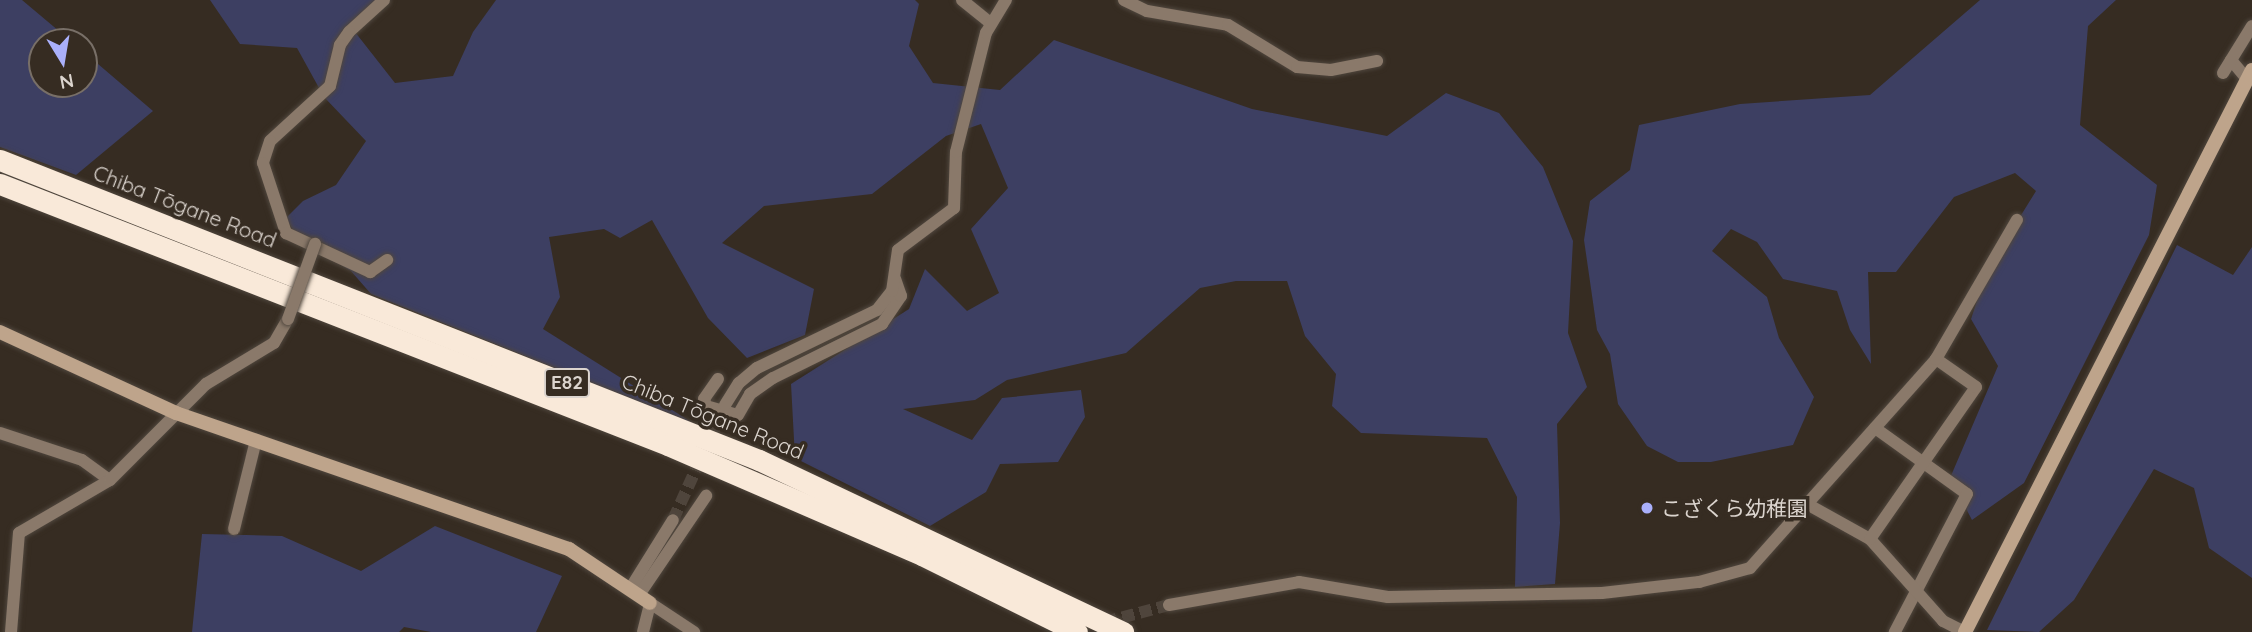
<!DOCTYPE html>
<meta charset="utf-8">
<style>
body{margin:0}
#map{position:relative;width:2252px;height:632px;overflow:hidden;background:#362c22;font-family:Quicksand,"Noto Sans JP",sans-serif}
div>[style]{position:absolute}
.green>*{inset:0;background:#3d3f62}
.street-tunnel>*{height:12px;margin-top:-6px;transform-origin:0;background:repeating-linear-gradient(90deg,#4f453c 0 12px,transparent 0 18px)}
.roads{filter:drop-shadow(0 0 2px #50473e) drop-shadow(0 0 2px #50473e)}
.street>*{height:12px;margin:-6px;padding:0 6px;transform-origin:6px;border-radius:6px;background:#8a796a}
.secondary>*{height:14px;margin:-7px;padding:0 7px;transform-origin:7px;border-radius:7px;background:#bea48b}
.highway>*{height:21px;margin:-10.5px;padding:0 10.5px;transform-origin:10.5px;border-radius:10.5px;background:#f9e9d9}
.bridges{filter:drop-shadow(0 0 2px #50473e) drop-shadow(0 0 2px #50473e)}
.street-bridge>*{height:12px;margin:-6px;padding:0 6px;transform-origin:6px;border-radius:6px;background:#8a796a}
.dots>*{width:19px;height:19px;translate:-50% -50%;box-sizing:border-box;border:4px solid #362c22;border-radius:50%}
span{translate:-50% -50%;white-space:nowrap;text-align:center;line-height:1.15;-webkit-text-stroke:7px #362c22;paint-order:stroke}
.shield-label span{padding:2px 5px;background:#362c22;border:2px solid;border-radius:5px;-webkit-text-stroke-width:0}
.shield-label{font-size:19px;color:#dbd4ce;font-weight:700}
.street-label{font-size:21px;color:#dbd4ce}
.poi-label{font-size:21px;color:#dbd4ce}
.left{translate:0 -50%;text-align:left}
.north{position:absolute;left:28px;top:28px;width:70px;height:70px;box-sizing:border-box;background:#362c22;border:2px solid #786f67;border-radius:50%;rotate:169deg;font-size:19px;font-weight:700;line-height:28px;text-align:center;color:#dbd4ce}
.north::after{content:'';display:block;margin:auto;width:24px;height:32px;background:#aab0fb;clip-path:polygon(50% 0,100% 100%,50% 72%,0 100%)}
</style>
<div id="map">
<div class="green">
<div style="clip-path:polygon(0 0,22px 0,72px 42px,42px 42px,42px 84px,84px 84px,84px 52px,153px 111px,76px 175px,0 147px)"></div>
<div style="clip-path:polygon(210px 0,379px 0,355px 32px,395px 83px,453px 76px,473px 32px,496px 0,915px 0,919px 4px,909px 46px,933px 83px,1000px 90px,1054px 40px,1252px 109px,1387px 136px,1446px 93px,1499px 113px,1543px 167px,1573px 241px,1568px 333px,1587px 387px,1557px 424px,1560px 523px,1555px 584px,1515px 587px,1517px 497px,1487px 438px,1361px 433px,1332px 406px,1336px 374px,1305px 336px,1287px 281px,1236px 281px,1200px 288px,1126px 353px,1007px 380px,975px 400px,903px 409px,972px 440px,1002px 398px,1081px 390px,1085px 417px,1058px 462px,1000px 464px,986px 492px,930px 526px,795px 458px,791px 384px,909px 309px,925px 269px,967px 311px,999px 293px,971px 229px,1008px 188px,981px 124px,946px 136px,872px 194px,764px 206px,722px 243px,814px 289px,805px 335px,747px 358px,708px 318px,652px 220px,620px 238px,604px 229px,549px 237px,560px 297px,543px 329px,696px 425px,371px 294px,351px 271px,298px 239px,286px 218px,303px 201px,336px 185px,366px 141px,324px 97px,297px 48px,240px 44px)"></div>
<div style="clip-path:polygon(1980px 0,2116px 0,2088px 26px,2080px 125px,2157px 185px,2149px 235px,2024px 483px,1972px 520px,1950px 478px,1998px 366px,1971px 319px,1987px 270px,2036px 191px,2015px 173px,1954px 197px,1896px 272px,1868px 272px,1871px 364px,1850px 330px,1837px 291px,1783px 279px,1757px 242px,1731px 229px,1712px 251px,1767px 297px,1779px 338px,1814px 397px,1793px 445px,1711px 462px,1678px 462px,1647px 446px,1618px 404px,1610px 354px,1597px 330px,1584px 240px,1590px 201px,1630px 170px,1639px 125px,1740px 104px,1870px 95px)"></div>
<div style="clip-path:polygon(2177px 245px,2233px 275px,2252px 247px,2252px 578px,2209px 548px,2194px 488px,2154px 469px,2074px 600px,2039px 632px,1987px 630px)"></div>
<div style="clip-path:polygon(435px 526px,562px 576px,536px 632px,431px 632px,404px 627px,399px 632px,192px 632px,202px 534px,282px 536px,361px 571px)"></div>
</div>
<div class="street-tunnel">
<div style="left:673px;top:520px;width:126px;rotate:-65.7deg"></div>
<div style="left:1105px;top:622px;width:66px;rotate:-14.9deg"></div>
</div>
<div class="roads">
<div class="street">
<div style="left:384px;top:0;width:47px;rotate:137.6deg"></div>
<div style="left:349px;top:32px;width:16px;rotate:125deg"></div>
<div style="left:340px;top:45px;width:42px;rotate:103.7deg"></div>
<div style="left:330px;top:86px;width:81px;rotate:137.5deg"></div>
<div style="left:270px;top:141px;width:23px;rotate:108deg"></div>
<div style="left:263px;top:163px;width:74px;rotate:71.8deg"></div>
<div style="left:286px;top:233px;width:93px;rotate:24.9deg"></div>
<div style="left:370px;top:272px;width:21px;rotate:-35deg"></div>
<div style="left:962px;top:0;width:36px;rotate:39deg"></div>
<div style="left:1124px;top:0;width:25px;rotate:26deg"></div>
<div style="left:1147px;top:11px;width:82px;rotate:9.8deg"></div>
<div style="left:1228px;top:25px;width:81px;rotate:31.3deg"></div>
<div style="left:1297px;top:67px;width:34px;rotate:5deg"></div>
<div style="left:1331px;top:70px;width:47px;rotate:-11.1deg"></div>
<div style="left:2231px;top:60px;width:25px;rotate:50deg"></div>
<div style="left:2223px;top:73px;width:55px;rotate:-58.3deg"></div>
<div style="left:718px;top:379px;width:24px;rotate:125deg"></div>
<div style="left:704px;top:399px;width:7px;rotate:74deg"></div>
<div style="left:706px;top:406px;width:33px;rotate:16deg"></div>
<div style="left:738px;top:415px;width:24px;rotate:-60deg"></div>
<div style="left:750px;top:394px;width:28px;rotate:-35deg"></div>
<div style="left:773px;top:378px;width:122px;rotate:-26.4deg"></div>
<div style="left:882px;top:324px;width:34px;rotate:-56deg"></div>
<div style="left:901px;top:296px;width:18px;rotate:-109deg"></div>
<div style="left:725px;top:405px;width:26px;rotate:-58deg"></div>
<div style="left:739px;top:383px;width:23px;rotate:-40deg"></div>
<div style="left:757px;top:368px;width:133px;rotate:-25.8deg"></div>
<div style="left:877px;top:310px;width:24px;rotate:-52deg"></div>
<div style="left:892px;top:291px;width:41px;rotate:-81.7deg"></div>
<div style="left:898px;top:250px;width:70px;rotate:-36.9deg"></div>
<div style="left:954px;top:208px;width:56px;rotate:-88deg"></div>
<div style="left:956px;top:152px;width:123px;rotate:-75.9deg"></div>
<div style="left:986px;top:33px;width:39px;rotate:-59deg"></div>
<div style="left:1875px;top:428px;width:113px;rotate:35.7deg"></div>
<div style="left:1967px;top:494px;width:156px;rotate:117.6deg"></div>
<div style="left:0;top:433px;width:86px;rotate:18.2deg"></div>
<div style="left:82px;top:460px;width:34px;rotate:36deg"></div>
<div style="left:1807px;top:504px;width:72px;rotate:29.1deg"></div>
<div style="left:1870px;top:539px;width:110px;rotate:48.3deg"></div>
<div style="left:1943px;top:621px;width:25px;rotate:27deg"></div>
<div style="left:234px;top:529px;width:92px;rotate:-76.1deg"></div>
<div style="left:1870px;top:539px;width:185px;rotate:-55.1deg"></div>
<div style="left:1976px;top:387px;width:49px;rotate:-145deg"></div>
<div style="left:630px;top:589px;width:81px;rotate:-58.1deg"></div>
<div style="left:639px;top:595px;width:120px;rotate:-55.9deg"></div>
<div style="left:1169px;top:605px;width:132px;rotate:-10deg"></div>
<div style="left:1299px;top:582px;width:90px;rotate:9.6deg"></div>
<div style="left:1388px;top:597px;width:214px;rotate:-1.1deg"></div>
<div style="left:1602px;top:593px;width:98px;rotate:-6.5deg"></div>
<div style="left:1699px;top:582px;width:53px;rotate:-15.4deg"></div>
<div style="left:1750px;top:568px;width:280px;rotate:-48.3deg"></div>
<div style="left:1936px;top:359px;width:161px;rotate:-59.8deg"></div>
<div style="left:11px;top:632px;width:99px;rotate:-85.4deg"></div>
<div style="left:19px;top:533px;width:105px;rotate:-30.2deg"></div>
<div style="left:110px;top:480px;width:136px;rotate:-45deg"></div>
<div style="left:206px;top:384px;width:79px;rotate:-31.1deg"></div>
<div style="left:274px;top:343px;width:28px;rotate:-60deg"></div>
<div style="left:643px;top:632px;width:30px;rotate:-76deg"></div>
<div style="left:650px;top:603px;width:53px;rotate:33.4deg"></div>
</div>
<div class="secondary">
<div style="left:0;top:332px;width:194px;rotate:24.7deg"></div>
<div style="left:176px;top:413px;width:416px;rotate:19.1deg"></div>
<div style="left:569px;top:549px;width:97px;rotate:33.7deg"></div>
<div style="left:1965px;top:632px;width:631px;rotate:-62.95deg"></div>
</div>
<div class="highway">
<div style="left:0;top:160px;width:816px;rotate:21.57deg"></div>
<div style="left:759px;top:460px;width:403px;rotate:25.3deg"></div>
<div style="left:0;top:184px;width:717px;rotate:21.34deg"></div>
<div style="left:668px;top:445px;width:277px;rotate:23.4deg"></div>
<div style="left:922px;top:555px;width:173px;rotate:26.4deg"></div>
</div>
</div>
<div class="bridges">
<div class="street-bridge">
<div style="left:288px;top:319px;width:80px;rotate:-70.2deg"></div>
</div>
</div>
<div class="dots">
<div style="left:1647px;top:508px;background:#aab0fb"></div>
</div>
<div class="shield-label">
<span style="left:567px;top:383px">E82</span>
</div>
<div class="street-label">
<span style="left:185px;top:206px;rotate:21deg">Chiba Tōgane Road</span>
<span style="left:713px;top:416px;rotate:22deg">Chiba Tōgane Road</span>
</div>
<div class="poi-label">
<span class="left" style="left:1661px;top:508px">こざくら幼稚園</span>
</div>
<div class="north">N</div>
</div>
